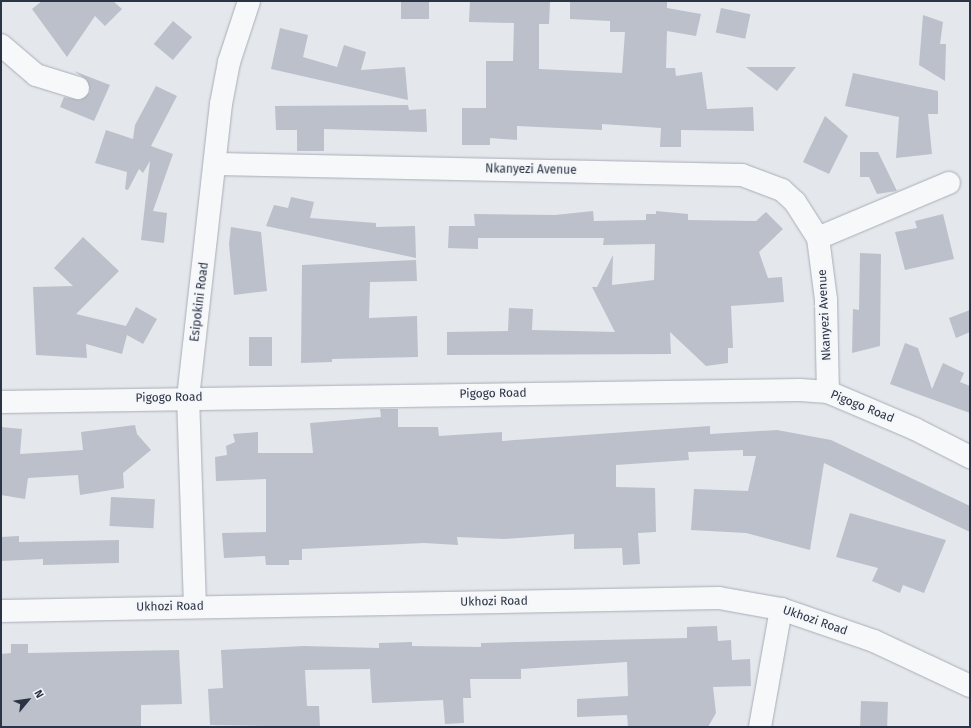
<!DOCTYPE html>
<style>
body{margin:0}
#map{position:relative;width:971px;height:728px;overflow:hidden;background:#e4e7ec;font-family:"Fira Sans",sans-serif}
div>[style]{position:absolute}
.building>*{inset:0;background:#bbc0ca;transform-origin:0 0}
.roads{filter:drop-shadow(0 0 1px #a9aeb7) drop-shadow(0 0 1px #a9aeb7)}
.minor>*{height:22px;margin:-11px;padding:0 11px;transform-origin:11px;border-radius:11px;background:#f7f8fa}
span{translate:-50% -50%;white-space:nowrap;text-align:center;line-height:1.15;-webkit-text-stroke:4px #f4f6f9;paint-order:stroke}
.street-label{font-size:12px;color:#2b3445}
.frame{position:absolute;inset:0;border:2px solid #2b3445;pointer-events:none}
.north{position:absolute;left:8px;top:680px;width:40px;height:40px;-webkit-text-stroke:3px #f4f6f9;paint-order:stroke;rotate:61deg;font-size:11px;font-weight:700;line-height:16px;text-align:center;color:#2b3445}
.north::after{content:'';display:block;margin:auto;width:14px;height:18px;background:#2b3445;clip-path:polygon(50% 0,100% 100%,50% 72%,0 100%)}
</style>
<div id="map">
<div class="building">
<div style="clip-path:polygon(42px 1px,113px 1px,122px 9px,105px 26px,95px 16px,67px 57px,32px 9px)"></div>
<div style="left:401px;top:1px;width:28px;height:18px"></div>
<div style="clip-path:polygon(470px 1px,550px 2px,549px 24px,539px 24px,539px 69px,622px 73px,625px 32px,610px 32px,610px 21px,570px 19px,570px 1px,667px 2px,667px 8px,701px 14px,696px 36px,667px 31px,666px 68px,675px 68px,676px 76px,702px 72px,707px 109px,753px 107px,754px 131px,681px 130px,681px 147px,660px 147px,661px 128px,602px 124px,602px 130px,517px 126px,517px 140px,490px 138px,490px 145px,462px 145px,462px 108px,486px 108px,486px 61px,513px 61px,514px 23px,469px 22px)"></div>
<div style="left:721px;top:8px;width:30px;height:25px;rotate:12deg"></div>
<div style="clip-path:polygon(923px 15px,943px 22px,940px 44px,946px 44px,945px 81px,919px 65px)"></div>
<div style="left:173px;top:21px;width:25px;height:30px;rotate:40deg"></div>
<div style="clip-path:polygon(280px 28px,308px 35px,303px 57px,337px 67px,344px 45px,366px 52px,361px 70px,405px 67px,408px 100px,271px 69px)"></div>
<div style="clip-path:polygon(746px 67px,796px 67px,777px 91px)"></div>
<div style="clip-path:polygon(74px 71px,110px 85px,94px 121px,60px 107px,64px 97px,80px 100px,90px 92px,87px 80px)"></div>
<div style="clip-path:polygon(853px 73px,938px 91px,938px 114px,928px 114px,932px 154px,896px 158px,899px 117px,845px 106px)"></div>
<div style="clip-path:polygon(156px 86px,177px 96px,151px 146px,173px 154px,153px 211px,167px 213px,164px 243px,141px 240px,150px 161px,143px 173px,139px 169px,128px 190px,125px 189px,127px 172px,95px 163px,106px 130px,133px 139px,135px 125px)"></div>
<div style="clip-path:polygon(408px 105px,409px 110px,426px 109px,427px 132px,324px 129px,324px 151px,297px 151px,297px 130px,276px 130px,275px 106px)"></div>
<div style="clip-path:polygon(825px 116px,848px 136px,829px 174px,803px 162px)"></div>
<div style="clip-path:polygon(860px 152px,878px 152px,897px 191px,877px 194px,869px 177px,860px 177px)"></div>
<div style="clip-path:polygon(291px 197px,314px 202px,310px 218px,376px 223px,376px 227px,415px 226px,416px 258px,266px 226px,274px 205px,288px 208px)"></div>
<div style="clip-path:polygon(593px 211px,594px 221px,646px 220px,646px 214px,656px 214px,656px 211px,688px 214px,688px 220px,756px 221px,766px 212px,783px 229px,759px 252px,768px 278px,782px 277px,784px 302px,731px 306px,733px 348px,728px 348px,728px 363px,706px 366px,670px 332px,671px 354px,447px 355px,447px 332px,508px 331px,509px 308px,533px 309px,532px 330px,615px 332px,592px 287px,597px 287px,613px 255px,612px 285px,654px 280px,655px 244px,603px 245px,604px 238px,478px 238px,478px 249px,448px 248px,449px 226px,475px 226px,474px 214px,555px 215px)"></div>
<div style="clip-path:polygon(943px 214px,954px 259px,905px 270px,895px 232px,917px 228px,915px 221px)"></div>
<div style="clip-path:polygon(231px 227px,261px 232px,267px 291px,234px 295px,229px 244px)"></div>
<div style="clip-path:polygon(83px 237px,119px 271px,76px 314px,126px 326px,136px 307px,157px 319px,143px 344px,127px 335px,122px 354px,86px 344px,87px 358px,36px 355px,33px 287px,73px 286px,54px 268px)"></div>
<div style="clip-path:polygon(860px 253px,881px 254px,880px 346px,852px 353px,853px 309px,859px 310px)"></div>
<div style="clip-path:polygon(416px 260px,417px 281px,370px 282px,369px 318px,417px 316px,418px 357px,332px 359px,332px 362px,301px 363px,302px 265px)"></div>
<div style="clip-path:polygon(970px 310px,970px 332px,956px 338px,949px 318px)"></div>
<div style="left:249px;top:337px;width:23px;height:29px"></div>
<div style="clip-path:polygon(905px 343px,918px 348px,932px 389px,943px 363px,964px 373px,960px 382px,970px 386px,970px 413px,890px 384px)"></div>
<div style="clip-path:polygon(380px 409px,398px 409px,398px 427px,438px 427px,439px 436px,502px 432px,502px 441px,710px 426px,710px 434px,777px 430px,831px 440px,970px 506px,970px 532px,824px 463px,810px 550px,746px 533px,691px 530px,694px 489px,748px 491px,756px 456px,743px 456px,743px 450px,688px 452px,689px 460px,616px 465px,616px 487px,655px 488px,656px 532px,638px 533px,640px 564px,623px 565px,622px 548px,574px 549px,574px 534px,504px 539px,457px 537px,458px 545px,424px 543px,302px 549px,302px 560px,289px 560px,289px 565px,266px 565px,265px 556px,224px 558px,222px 533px,266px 532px,266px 479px,216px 481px,215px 457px,227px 455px,226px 446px,235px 442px,233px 434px,258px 432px,258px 453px,313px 453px,310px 423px,381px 417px)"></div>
<div style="clip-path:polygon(135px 425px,137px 434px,151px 450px,123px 473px,124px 488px,80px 495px,78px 475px,28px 478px,25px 499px,1px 495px,1px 427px,22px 429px,20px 454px,83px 450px,81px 432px)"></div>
<div style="left:111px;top:497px;width:44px;height:29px;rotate:3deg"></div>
<div style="clip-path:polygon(850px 513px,946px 540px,924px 593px,903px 585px,900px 593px,872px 581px,878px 568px,836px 557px)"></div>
<div style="clip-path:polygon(19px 536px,19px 542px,119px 540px,119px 563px,43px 565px,43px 559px,1px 561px,1px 537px)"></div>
<div style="clip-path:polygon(717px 626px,718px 641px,731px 640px,732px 660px,750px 659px,751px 686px,713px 687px,716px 713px,708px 727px,628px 727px,627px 715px,577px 717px,577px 699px,628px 696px,627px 662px,521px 669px,521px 679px,470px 679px,471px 698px,463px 698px,464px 723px,445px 724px,443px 700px,372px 703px,370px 669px,305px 670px,307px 706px,319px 706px,320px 727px,210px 725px,208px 689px,223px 688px,221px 650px,304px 646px,379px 648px,379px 643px,412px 642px,412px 646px,481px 647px,481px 643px,687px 638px,687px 627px)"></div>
<div style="clip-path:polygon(11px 644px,28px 644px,28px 653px,179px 650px,182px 704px,141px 705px,141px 727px,1px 726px,1px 654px,11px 653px)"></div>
<div style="left:861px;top:701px;width:27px;height:26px;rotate:2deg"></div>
</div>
<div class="roads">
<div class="minor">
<div style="left:1px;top:45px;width:46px;rotate:40.6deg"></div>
<div style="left:36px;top:75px;width:44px;rotate:17.2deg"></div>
<div style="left:217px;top:164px;width:525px;rotate:1.2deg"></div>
<div style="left:742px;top:175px;width:43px;rotate:20.6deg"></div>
<div style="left:782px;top:190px;width:18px;rotate:43deg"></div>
<div style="left:795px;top:202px;width:43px;rotate:57.4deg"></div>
<div style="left:818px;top:238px;width:63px;rotate:82.6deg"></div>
<div style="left:826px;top:300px;width:92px;rotate:88.8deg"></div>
<div style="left:818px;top:238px;width:142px;rotate:-22.8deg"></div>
<div style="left:1px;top:402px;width:799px;rotate:-0.86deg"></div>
<div style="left:800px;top:390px;width:28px;rotate:4deg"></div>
<div style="left:828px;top:392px;width:95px;rotate:23deg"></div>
<div style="left:915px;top:429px;width:62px;rotate:27deg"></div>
<div style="left:195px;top:607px;width:209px;rotate:-91.9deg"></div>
<div style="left:188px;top:398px;width:296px;rotate:-83.6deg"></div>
<div style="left:221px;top:104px;width:43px;rotate:-79.2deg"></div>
<div style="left:229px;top:62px;width:64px;rotate:-71.8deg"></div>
<div style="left:1px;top:611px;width:718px;rotate:-1.04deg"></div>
<div style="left:719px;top:598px;width:63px;rotate:10.1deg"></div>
<div style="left:781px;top:609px;width:98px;rotate:19deg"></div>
<div style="left:874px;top:641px;width:106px;rotate:25.1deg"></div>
<div style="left:760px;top:727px;width:120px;rotate:-79.9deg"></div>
</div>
</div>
<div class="street-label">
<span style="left:531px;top:170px;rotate:1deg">Nkanyezi Avenue</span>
<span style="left:200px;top:302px;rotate:-83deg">Esipokini Road</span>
<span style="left:825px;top:315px;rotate:-93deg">Nkanyezi Avenue</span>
<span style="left:493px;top:394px;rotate:-1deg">Pigogo Road</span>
<span style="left:169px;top:398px;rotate:-1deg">Pigogo Road</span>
<span style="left:862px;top:407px;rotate:22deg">Pigogo Road</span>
<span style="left:494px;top:602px;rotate:-1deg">Ukhozi Road</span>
<span style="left:170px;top:607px;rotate:-1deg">Ukhozi Road</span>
<span style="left:815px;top:621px;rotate:19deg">Ukhozi Road</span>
</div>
<div class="frame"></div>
<div class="north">N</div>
</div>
